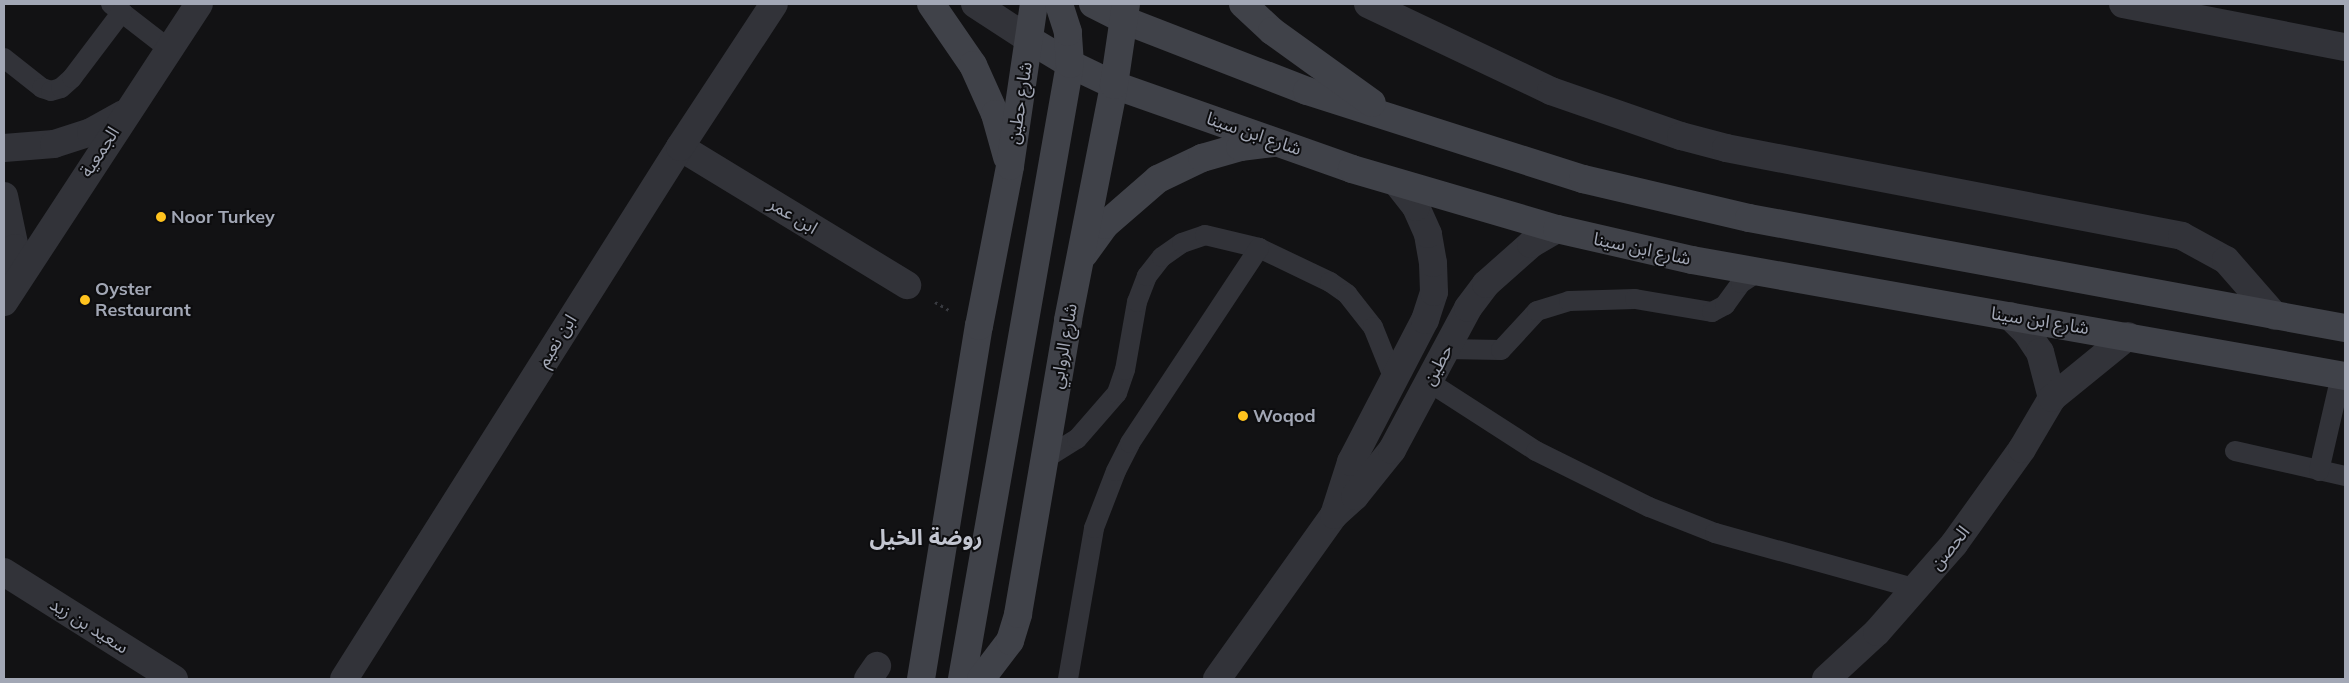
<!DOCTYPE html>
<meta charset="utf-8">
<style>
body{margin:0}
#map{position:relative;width:2349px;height:683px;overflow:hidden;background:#121214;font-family:Mulish,"Noto Sans Arabic",sans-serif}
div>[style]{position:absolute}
.path>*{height:3px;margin-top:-1.5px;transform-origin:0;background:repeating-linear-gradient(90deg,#383a40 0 2.5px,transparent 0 6.5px)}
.lane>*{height:20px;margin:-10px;padding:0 10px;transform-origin:10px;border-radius:10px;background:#323339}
.street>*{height:28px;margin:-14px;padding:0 14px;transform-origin:14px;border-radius:14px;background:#323339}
.secondary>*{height:28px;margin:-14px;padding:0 14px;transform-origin:14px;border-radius:14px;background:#404249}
.dots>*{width:14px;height:14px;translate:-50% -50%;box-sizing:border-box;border:2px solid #0d0d0f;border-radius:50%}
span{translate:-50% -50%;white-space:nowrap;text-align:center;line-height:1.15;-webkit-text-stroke:4px #0d0d0f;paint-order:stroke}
.street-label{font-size:18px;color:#a2a7b5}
.poi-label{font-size:18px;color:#a2a7b5;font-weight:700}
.left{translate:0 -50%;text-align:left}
.district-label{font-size:22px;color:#c3c6d1;font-weight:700}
.frame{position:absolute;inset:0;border:5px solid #a2a7b5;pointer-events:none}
</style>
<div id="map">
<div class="path">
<div style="left:935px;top:302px;width:16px;rotate:30deg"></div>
</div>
<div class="lane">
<div style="left:111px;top:4px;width:73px;rotate:37.8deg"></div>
<div style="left:4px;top:58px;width:48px;rotate:38.3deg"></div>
<div style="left:42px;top:88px;width:9px;rotate:18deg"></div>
<div style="left:51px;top:91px;width:10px;rotate:-17deg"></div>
<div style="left:61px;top:88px;width:15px;rotate:-42deg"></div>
<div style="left:72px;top:78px;width:83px;rotate:-52.9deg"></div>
<div style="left:1446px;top:349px;width:55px;rotate:1deg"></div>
<div style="left:1501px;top:350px;width:53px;rotate:-47.3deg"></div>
<div style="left:1537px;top:311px;width:34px;rotate:-17deg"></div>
<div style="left:1569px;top:301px;width:66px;rotate:-1.7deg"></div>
<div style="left:1635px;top:299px;width:78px;rotate:9.6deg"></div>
<div style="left:1712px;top:312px;width:15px;rotate:-28deg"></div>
<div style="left:1725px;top:305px;width:27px;rotate:-54deg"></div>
<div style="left:1741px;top:283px;width:20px;rotate:-33deg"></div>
<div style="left:1429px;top:382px;width:127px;rotate:32.8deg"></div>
<div style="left:1536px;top:451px;width:126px;rotate:26.4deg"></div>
<div style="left:1649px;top:507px;width:71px;rotate:21.5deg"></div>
<div style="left:1715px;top:533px;width:210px;rotate:15.5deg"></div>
<div style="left:2235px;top:451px;width:113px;rotate:12.8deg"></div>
<div style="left:1043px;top:460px;width:40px;rotate:-32deg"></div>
<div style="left:1077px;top:439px;width:61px;rotate:-49deg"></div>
<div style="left:1117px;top:393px;width:24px;rotate:-71deg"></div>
<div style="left:1125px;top:370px;width:69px;rotate:-80deg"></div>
<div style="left:1137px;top:302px;width:28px;rotate:-69deg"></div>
<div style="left:1147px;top:276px;width:24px;rotate:-52deg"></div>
<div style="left:1162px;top:257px;width:24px;rotate:-35deg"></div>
<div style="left:1182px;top:243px;width:24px;rotate:-19deg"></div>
<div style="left:1205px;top:235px;width:56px;rotate:13.5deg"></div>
<div style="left:1259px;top:248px;width:79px;rotate:25.6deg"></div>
<div style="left:1330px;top:282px;width:21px;rotate:35deg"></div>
<div style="left:1347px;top:294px;width:42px;rotate:51.8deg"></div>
<div style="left:1373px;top:327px;width:56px;rotate:68deg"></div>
<div style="left:2319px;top:471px;width:98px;rotate:-77deg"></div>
<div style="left:1068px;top:679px;width:153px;rotate:-80.2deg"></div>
<div style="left:1094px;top:528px;width:61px;rotate:-68.9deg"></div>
<div style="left:1116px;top:471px;width:31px;rotate:-63deg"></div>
<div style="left:1130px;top:443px;width:234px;rotate:-56.5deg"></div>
</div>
<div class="street">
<div style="left:975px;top:4px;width:66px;rotate:33.2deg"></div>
<div style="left:1368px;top:4px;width:203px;rotate:25.4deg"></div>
<div style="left:1551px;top:91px;width:138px;rotate:19.1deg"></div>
<div style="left:1681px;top:136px;width:47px;rotate:14.9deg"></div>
<div style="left:1726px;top:148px;width:464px;rotate:10.9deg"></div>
<div style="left:2182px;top:236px;width:50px;rotate:28.6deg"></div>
<div style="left:2226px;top:260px;width:74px;rotate:48.8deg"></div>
<div style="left:2123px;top:4px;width:226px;rotate:11deg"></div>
<div style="left:680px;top:147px;width:266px;rotate:31.3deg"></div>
<div style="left:4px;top:148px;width:50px;rotate:-4.6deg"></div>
<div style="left:54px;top:144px;width:39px;rotate:-18deg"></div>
<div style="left:91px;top:132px;width:37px;rotate:-29deg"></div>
<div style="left:4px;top:196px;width:53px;rotate:78.1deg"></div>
<div style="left:15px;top:248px;width:36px;rotate:93deg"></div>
<div style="left:4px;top:302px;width:356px;rotate:-56.8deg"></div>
<div style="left:2010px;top:316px;width:24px;rotate:45deg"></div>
<div style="left:2027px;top:333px;width:23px;rotate:56deg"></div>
<div style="left:2040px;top:352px;width:48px;rotate:75.4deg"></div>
<div style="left:1334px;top:515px;width:56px;rotate:-72.2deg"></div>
<div style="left:1351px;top:462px;width:160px;rotate:-62.5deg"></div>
<div style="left:1425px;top:320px;width:29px;rotate:-72deg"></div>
<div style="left:1434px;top:292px;width:29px;rotate:-92deg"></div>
<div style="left:1433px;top:263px;width:29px;rotate:-100deg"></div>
<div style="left:1428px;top:234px;width:30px;rotate:-114deg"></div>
<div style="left:1416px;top:207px;width:31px;rotate:-128deg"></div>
<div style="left:4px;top:572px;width:201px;rotate:32.2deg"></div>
<div style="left:344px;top:679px;width:629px;rotate:-57.72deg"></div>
<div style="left:680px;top:147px;width:171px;rotate:-56.7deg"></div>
<div style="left:868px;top:679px;width:16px;rotate:-55deg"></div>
<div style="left:1217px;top:679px;width:201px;rotate:-54.5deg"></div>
<div style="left:1334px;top:515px;width:28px;rotate:-42deg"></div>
<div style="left:1355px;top:496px;width:59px;rotate:-51.2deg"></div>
<div style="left:1392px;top:450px;width:161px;rotate:-61.8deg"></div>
<div style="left:1468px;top:308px;width:30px;rotate:-53deg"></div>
<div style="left:1486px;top:284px;width:60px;rotate:-41.6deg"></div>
<div style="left:1531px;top:244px;width:30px;rotate:-30deg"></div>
<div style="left:1826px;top:679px;width:69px;rotate:-42.7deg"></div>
<div style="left:1877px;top:632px;width:117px;rotate:-48.8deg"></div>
<div style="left:1954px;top:544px;width:117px;rotate:-54.4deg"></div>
<div style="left:2022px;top:449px;width:59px;rotate:-59.5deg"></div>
<div style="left:2052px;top:398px;width:98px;rotate:-39.2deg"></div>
</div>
<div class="secondary">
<div style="left:931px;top:4px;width:74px;rotate:55.5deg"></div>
<div style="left:973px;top:65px;width:54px;rotate:65.8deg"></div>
<div style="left:995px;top:114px;width:45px;rotate:74.4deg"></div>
<div style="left:1093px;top:4px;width:35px;rotate:27deg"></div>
<div style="left:1124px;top:20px;width:196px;rotate:21.2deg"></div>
<div style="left:1307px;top:91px;width:290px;rotate:17.7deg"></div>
<div style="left:1583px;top:179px;width:171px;rotate:13.2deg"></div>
<div style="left:1749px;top:218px;width:606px;rotate:10.46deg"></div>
<div style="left:1243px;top:4px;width:40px;rotate:43deg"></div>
<div style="left:1272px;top:31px;width:123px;rotate:35.8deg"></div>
<div style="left:1030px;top:40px;width:47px;rotate:31deg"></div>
<div style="left:1070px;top:64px;width:49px;rotate:25.5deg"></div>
<div style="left:1114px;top:85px;width:252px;rotate:19.4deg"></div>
<div style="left:1352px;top:169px;width:214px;rotate:16.3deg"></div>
<div style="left:1557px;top:229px;width:139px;rotate:12.9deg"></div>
<div style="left:1692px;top:260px;width:663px;rotate:10.07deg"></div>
<div style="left:1084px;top:254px;width:36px;rotate:-54deg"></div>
<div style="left:1105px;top:225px;width:70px;rotate:-41deg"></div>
<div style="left:1158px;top:179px;width:49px;rotate:-25.5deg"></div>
<div style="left:1202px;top:158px;width:40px;rotate:-16deg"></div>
<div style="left:1240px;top:147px;width:35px;rotate:-7deg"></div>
<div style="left:921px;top:679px;width:358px;rotate:-80.7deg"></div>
<div style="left:979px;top:326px;width:163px;rotate:-79deg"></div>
<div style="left:1010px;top:166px;width:164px;rotate:-81.6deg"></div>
<div style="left:962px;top:679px;width:624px;rotate:-80.04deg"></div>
<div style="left:1070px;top:64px;width:32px;rotate:-94deg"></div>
<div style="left:1068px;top:32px;width:29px;rotate:-108deg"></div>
<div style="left:981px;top:679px;width:48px;rotate:-52.7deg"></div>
<div style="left:1010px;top:641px;width:28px;rotate:-73deg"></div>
<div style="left:1018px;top:614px;width:298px;rotate:-80.3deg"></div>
<div style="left:1068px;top:320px;width:239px;rotate:-78.9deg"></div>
<div style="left:1114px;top:85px;width:82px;rotate:-81.6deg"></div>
</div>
<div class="dots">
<div style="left:161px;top:217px;background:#ffc31e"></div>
<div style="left:85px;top:300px;background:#ffc31e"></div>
<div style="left:1243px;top:416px;background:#ffc31e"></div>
</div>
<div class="street-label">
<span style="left:1020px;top:103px;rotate:-81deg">شارع حطين</span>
<span style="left:1254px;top:134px;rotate:19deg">شارع ابن سينا</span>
<span style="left:100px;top:152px;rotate:-57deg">الجمعية</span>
<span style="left:793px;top:216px;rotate:31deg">ابن عمر</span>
<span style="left:1642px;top:249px;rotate:12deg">شارع ابن سينا</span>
<span style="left:2040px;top:321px;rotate:9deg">شارع ابن سينا</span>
<span style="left:557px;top:341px;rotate:-58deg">ابن نعيم</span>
<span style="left:1064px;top:346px;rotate:-80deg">شارع الروابي</span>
<span style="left:1438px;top:365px;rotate:-62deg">حطين</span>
<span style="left:1950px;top:548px;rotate:-51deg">الحصن</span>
<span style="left:89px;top:626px;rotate:32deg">سعيد بن زيد</span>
</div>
<div class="poi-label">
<span class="left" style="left:171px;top:217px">Noor Turkey</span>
<span class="left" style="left:95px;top:300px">Oyster<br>Restaurant</span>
<span class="left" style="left:1253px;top:416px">Woqod</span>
</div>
<div class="district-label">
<span style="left:926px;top:538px">روضة الخيل</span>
</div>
<div class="frame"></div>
</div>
